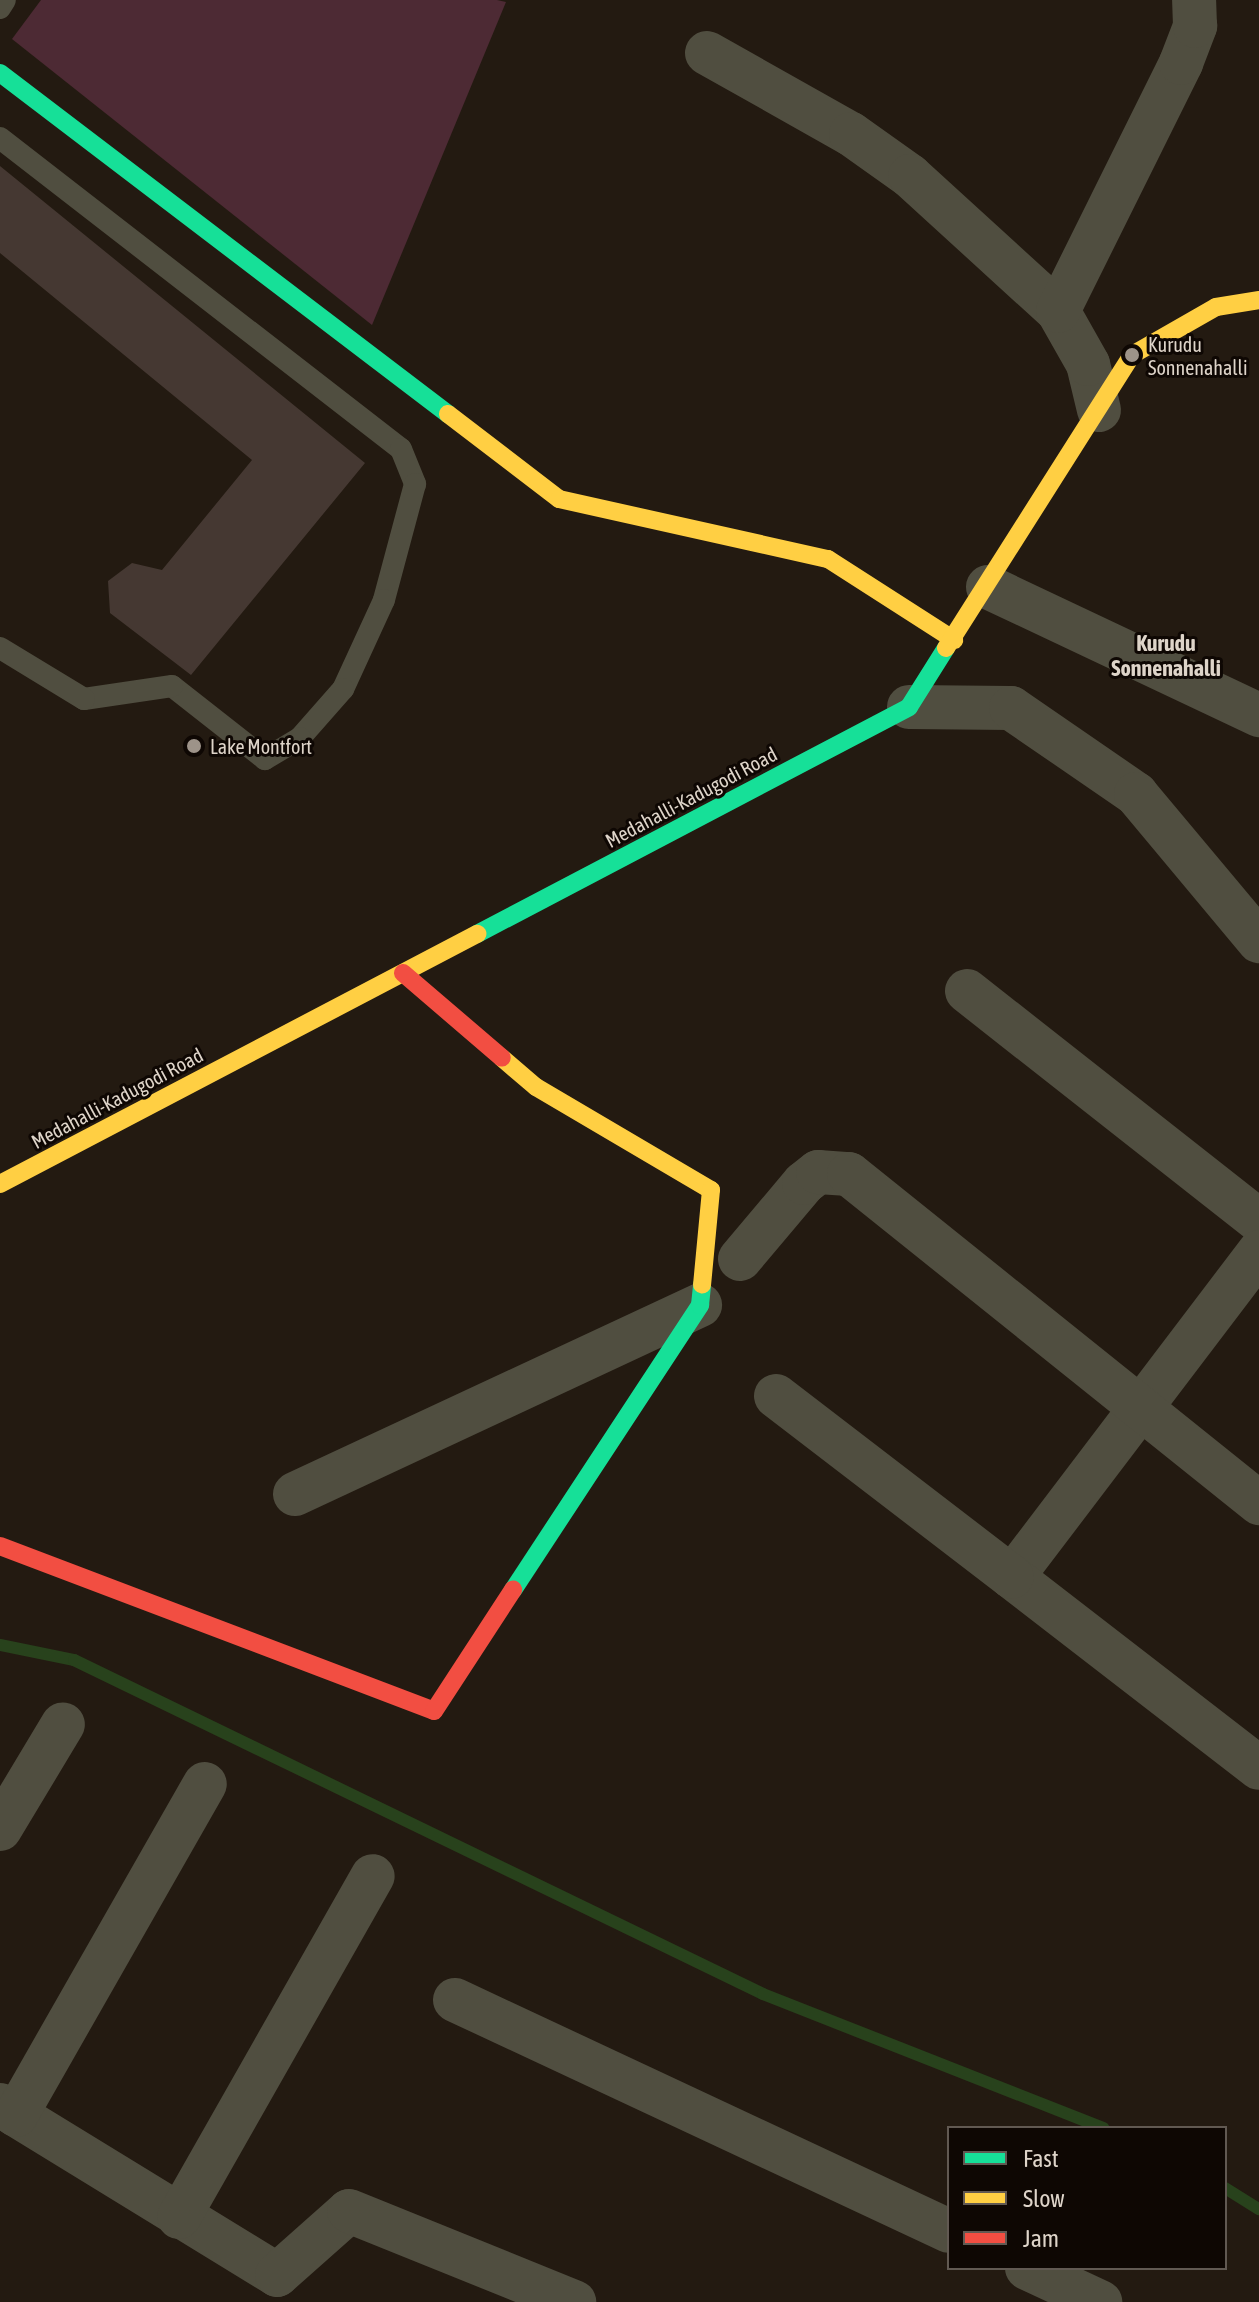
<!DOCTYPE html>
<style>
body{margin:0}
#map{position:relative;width:1259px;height:2302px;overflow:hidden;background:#231a11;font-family:"Asap Condensed",sans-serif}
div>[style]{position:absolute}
.green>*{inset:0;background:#4d2a34}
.stream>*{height:12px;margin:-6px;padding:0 6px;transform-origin:6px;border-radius:6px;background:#28421c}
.building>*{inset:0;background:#453832}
.lane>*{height:22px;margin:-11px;padding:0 11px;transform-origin:11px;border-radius:11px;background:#504e40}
.street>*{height:44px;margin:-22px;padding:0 22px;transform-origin:22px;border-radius:22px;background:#504e40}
.fast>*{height:18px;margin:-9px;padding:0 9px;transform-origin:9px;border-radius:9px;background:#16e098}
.slow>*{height:18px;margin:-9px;padding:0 9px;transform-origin:9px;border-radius:9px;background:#ffcf43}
.jam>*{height:18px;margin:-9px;padding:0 9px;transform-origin:9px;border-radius:9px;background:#f24e42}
.dots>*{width:22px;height:22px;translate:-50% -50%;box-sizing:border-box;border:4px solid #0e0703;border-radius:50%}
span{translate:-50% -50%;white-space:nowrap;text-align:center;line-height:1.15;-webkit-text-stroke:6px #0e0703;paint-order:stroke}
.poi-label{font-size:20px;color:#ded4c9}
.left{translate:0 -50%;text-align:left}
.street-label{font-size:20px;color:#ded4c9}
.neighbourhood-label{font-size:22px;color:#ded4c9;font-weight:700}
.legend{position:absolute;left:947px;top:2126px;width:280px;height:144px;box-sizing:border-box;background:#0e0703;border:2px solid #615952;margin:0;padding:10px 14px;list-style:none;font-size:24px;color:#ded4c9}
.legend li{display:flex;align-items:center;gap:16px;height:40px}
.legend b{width:40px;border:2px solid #615952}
</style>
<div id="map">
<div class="green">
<div style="clip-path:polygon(41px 0,497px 0,506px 2px,372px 325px,12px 39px)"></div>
</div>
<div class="stream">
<div style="left:0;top:1645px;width:76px;rotate:11.5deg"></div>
<div style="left:74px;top:1660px;width:766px;rotate:25.86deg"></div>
<div style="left:763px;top:1994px;width:366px;rotate:21.5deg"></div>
<div style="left:1225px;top:2188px;width:40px;rotate:32deg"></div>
</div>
<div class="building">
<div style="clip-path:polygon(0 166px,365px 463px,191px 675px,110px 613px,108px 581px,132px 563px,162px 570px,252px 460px,0 253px)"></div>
</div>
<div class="lane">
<div style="left:0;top:8px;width:9px;rotate:-58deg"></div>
<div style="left:0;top:138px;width:507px;rotate:37.8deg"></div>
<div style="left:401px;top:449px;width:38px;rotate:68deg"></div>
<div style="left:415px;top:484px;width:120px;rotate:105deg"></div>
<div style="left:384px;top:600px;width:98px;rotate:114.7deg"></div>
<div style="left:343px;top:689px;width:65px;rotate:131.3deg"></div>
<div style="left:300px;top:738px;width:41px;rotate:149deg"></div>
<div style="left:265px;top:759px;width:118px;rotate:-141.9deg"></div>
<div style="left:172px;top:686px;width:89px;rotate:171.6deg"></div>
<div style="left:84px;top:699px;width:98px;rotate:-148.7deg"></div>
</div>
<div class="street">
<div style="left:707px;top:53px;width:165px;rotate:29.4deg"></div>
<div style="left:851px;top:134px;width:72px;rotate:35.4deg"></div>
<div style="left:910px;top:176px;width:200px;rotate:42.4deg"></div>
<div style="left:1099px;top:410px;width:47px;rotate:-103.4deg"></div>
<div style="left:1088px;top:364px;width:61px;rotate:-119.5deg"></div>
<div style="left:1058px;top:311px;width:277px;rotate:-63.6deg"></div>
<div style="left:1181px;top:63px;width:40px;rotate:-69deg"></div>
<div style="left:1195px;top:26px;width:26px;rotate:-92deg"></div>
<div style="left:988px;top:587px;width:300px;rotate:25.3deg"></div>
<div style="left:909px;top:707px;width:102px;rotate:0.6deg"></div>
<div style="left:1011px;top:708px;width:152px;rotate:34.5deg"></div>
<div style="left:1136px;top:794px;width:192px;rotate:50.1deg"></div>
<div style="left:967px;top:991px;width:372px;rotate:38.2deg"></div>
<div style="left:1259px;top:1252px;width:408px;rotate:127.2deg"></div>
<div style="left:1012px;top:1577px;width:312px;rotate:37.7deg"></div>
<div style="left:740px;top:1259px;width:99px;rotate:-49.9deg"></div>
<div style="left:804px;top:1183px;width:18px;rotate:-38deg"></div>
<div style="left:818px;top:1172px;width:31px;rotate:4deg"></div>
<div style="left:849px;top:1174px;width:526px;rotate:38.74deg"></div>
<div style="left:776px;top:1396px;width:297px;rotate:37.5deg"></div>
<div style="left:295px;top:1494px;width:447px;rotate:-25deg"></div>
<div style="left:0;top:1829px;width:122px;rotate:-59deg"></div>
<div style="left:455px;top:2000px;width:545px;rotate:25.06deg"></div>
<div style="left:0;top:2105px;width:325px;rotate:31.5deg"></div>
<div style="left:277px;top:2275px;width:96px;rotate:-41.6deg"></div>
<div style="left:349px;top:2211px;width:243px;rotate:22deg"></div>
<div style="left:16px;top:2115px;width:381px;rotate:-60.3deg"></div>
<div style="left:179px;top:2217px;width:392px;rotate:-60.4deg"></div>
<div style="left:1027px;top:2268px;width:81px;rotate:25deg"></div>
</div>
<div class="fast">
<div style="left:0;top:73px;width:563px;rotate:37.28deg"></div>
<div style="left:477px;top:934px;width:488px;rotate:-27.7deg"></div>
<div style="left:909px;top:707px;width:70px;rotate:-57.9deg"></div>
<div style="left:513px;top:1590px;width:341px;rotate:-56.7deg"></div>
<div style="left:700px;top:1305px;width:20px;rotate:-84deg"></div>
</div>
<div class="slow">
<div style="left:448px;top:414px;width:140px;rotate:37.4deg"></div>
<div style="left:559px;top:499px;width:276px;rotate:12.6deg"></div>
<div style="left:828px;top:559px;width:150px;rotate:32.7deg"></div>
<div style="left:946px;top:648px;width:347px;rotate:-57.6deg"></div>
<div style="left:1132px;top:355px;width:97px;rotate:-29.7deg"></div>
<div style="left:1216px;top:307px;width:44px;rotate:-9.2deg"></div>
<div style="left:502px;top:1058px;width:45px;rotate:40.5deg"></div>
<div style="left:536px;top:1087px;width:203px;rotate:30.5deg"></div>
<div style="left:711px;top:1190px;width:95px;rotate:95.4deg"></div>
<div style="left:0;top:1184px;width:539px;rotate:-27.66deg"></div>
</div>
<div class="jam">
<div style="left:403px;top:973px;width:130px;rotate:40.6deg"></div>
<div style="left:0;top:1546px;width:464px;rotate:20.8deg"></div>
<div style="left:434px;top:1711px;width:145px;rotate:-56.9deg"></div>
</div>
<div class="dots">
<div style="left:1132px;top:355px;background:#9d9389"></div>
<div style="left:194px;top:746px;background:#9d9389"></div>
</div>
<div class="poi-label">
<span class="left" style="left:1148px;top:356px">Kurudu<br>Sonnenahalli</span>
<span class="left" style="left:210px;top:746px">Lake Montfort</span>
</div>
<div class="street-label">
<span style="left:691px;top:797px;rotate:-28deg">Medahalli-Kadugodi Road</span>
<span style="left:117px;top:1098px;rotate:-28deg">Medahalli-Kadugodi Road</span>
</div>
<div class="neighbourhood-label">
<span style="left:1166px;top:656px">Kurudu<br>Sonnenahalli</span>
</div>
<ul class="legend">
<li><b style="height:10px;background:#16e098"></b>Fast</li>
<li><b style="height:10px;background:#ffcf43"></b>Slow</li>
<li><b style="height:10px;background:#f24e42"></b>Jam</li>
</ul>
</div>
